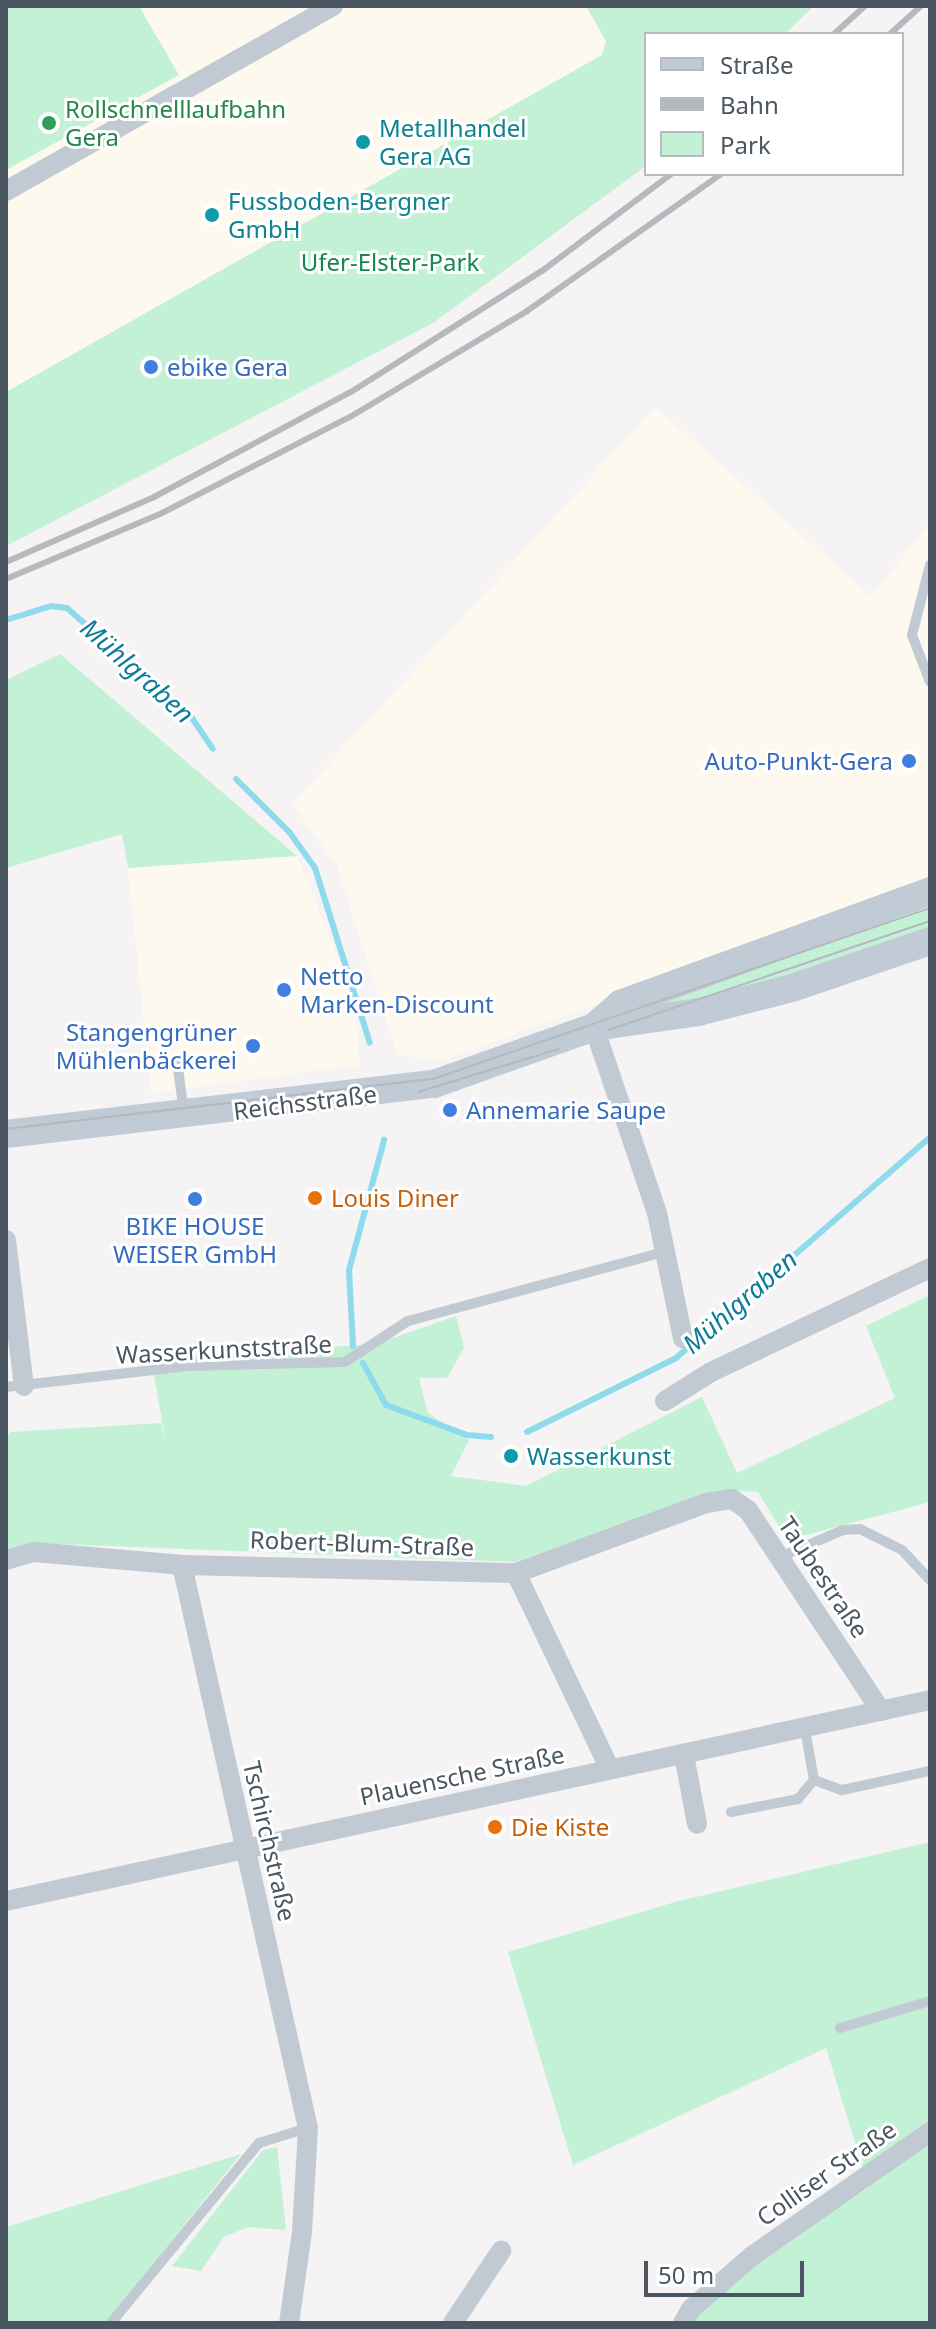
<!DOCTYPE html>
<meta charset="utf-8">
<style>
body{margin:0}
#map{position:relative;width:936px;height:2329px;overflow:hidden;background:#f5f3f3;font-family:"Noto Sans",sans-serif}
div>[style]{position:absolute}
.commercial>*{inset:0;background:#fdf9ef}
.green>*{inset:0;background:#c3f1d5}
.stream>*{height:6px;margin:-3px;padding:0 3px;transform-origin:3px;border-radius:3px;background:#90daee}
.lane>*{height:10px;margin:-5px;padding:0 5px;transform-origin:5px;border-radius:5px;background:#c1cad2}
.street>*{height:20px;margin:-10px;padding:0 10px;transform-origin:10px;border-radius:10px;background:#c1cad2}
.secondary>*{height:28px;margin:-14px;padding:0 14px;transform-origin:14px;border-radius:14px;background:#c1cbd6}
.tram>*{height:2px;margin:-1px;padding:0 1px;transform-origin:1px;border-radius:1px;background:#b5b8bd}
.rail>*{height:6px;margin:-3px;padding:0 3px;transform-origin:3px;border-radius:3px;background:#b5b8bd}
.dots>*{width:22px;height:22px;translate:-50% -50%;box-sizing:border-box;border:4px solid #fff;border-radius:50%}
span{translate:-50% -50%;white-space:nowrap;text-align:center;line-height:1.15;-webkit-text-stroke:6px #fff;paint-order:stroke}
.leisure-label{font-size:24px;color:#27864d}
.left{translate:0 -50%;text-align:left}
.culture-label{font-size:24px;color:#0d838f}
.park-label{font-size:24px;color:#17864f}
.shop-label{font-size:24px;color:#366cbe}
.right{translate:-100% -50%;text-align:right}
.street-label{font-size:24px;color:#4a5661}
.food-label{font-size:24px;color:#c56008}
.water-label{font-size:26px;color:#0c7c9b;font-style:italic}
.frame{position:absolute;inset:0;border:8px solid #4a5661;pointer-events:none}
.legend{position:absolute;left:644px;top:32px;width:260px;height:144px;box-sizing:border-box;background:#fff;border:2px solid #b7bbc0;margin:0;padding:10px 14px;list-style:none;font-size:24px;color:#4a5661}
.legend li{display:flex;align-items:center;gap:16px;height:40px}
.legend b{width:40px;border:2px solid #b7bbc0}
.scale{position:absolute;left:644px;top:2261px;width:160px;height:36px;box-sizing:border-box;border:4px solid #4a5661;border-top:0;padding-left:10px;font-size:24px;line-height:28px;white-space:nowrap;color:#4a5661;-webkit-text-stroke:6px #fff;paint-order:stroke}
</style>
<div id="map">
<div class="commercial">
<div style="clip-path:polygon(6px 6px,586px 6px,606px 42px,602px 55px,6px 392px)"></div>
<div style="clip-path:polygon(655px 407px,871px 596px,930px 523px,930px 882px,442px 1061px,397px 1055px,337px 866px,292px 804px)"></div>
<div style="clip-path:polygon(244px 856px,297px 856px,341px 965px,356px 1019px,360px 1065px,151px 1093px,128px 868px)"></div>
</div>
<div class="green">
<div style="clip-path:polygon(6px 6px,139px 6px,179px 75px,6px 170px)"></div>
<div style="clip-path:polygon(586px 6px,814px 6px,785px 34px,646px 34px,646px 165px,639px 171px,433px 323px,6px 546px,6px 392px,602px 55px,606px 41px)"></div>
<div style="clip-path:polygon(60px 654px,297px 856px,128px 868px,122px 834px,6px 868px,6px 680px)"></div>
<div style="clip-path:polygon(930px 900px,930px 937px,749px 995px,619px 1007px)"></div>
<div style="clip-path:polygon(930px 1295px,930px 1502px,787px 1540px,758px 1492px,726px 1490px,514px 1562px,31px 1543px,6px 1550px,6px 1438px,11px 1432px,161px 1423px,166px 1443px,151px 1358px,376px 1344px,456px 1316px,464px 1348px,447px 1378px,419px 1378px,428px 1413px,469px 1440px,451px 1476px,526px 1486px,702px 1397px,737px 1473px,895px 1398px,866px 1326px)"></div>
<div style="clip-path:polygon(930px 1842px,930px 2323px,687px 2323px,783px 2241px,869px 2188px,826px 2048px,573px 2165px,508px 1952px,675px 1902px)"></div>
<div style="clip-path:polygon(277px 2147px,286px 2230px,248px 2227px,224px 2237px,201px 2271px,172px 2266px,263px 2150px)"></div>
<div style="clip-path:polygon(241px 2154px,106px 2323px,6px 2323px,6px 2227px)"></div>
</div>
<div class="stream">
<div style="left:6px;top:620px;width:47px;rotate:-17.3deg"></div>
<div style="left:51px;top:606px;width:16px;rotate:7deg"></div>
<div style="left:67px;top:608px;width:167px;rotate:41.3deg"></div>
<div style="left:192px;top:718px;width:37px;rotate:56deg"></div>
<div style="left:236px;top:779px;width:76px;rotate:45deg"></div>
<div style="left:290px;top:833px;width:43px;rotate:54.5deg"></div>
<div style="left:315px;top:868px;width:183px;rotate:72.6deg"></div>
<div style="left:353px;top:1346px;width:76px;rotate:-93deg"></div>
<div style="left:349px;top:1270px;width:135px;rotate:-74.9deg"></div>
<div style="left:363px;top:1363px;width:48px;rotate:61.3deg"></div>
<div style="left:386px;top:1405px;width:86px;rotate:20.3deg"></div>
<div style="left:467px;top:1435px;width:24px;rotate:5deg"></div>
<div style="left:527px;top:1432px;width:166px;rotate:-26.4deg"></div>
<div style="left:676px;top:1358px;width:337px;rotate:-41deg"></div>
</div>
<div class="lane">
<div style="left:930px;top:565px;width:72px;rotate:104.4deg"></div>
<div style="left:912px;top:635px;width:50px;rotate:69deg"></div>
<div style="left:177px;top:1061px;width:52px;rotate:82.3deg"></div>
<div style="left:6px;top:1387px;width:183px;rotate:-6.6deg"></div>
<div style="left:188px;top:1366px;width:157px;rotate:-1.5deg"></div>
<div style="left:345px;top:1362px;width:75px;rotate:-33.1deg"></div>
<div style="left:408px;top:1321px;width:264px;rotate:-15.1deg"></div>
<div style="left:780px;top:1557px;width:69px;rotate:-23.2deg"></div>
<div style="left:843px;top:1530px;width:17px;rotate:-3deg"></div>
<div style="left:860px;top:1529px;width:47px;rotate:26.6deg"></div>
<div style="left:902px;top:1550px;width:41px;rotate:47deg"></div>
<div style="left:805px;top:1729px;width:52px;rotate:80deg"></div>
<div style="left:814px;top:1780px;width:30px;rotate:20deg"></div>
<div style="left:842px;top:1790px;width:90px;rotate:-12.2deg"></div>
<div style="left:731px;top:1812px;width:68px;rotate:-11deg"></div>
<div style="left:798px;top:1799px;width:25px;rotate:-50deg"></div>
<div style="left:840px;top:2028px;width:94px;rotate:-16.7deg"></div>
<div style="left:111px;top:2323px;width:233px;rotate:-50.6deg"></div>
<div style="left:259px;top:2143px;width:51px;rotate:-17deg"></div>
</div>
<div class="street">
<div style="left:6px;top:191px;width:376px;rotate:-29.5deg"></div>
<div style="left:594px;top:1027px;width:196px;rotate:71.3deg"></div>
<div style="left:657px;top:1213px;width:128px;rotate:78.3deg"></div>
<div style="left:6px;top:1240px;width:147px;rotate:83deg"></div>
<div style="left:665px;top:1401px;width:54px;rotate:-32.2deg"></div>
<div style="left:711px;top:1372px;width:242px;rotate:-25.4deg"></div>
<div style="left:6px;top:1560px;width:29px;rotate:-16deg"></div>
<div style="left:34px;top:1552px;width:149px;rotate:5deg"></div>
<div style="left:182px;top:1565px;width:334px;rotate:1.4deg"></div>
<div style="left:516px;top:1573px;width:202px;rotate:-20.2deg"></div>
<div style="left:706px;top:1503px;width:26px;rotate:-9deg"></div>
<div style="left:732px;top:1499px;width:19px;rotate:35deg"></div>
<div style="left:748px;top:1510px;width:241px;rotate:56.5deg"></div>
<div style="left:182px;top:1565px;width:577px;rotate:77.39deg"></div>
<div style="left:308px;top:2128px;width:104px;rotate:93.3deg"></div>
<div style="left:302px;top:2232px;width:92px;rotate:98.1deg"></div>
<div style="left:516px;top:1573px;width:217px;rotate:64.4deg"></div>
<div style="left:684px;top:1755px;width:70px;rotate:79.3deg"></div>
<div style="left:6px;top:1901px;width:946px;rotate:-12.27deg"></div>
<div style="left:453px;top:2323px;width:87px;rotate:-56.3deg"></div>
<div style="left:683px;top:2323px;width:16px;rotate:-60deg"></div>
<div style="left:691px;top:2309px;width:81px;rotate:-41deg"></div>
<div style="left:752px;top:2256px;width:217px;rotate:-34.9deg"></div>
</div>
<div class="secondary">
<div style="left:594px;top:1027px;width:35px;rotate:-41deg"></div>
<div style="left:620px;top:1004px;width:330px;rotate:-20deg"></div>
<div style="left:6px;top:1134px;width:431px;rotate:-6.7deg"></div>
<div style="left:434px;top:1084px;width:170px;rotate:-19.6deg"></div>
<div style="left:594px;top:1027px;width:105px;rotate:-8.2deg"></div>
<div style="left:698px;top:1012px;width:97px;rotate:-14.3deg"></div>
<div style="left:792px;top:988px;width:146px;rotate:-18.8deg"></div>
</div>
<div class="tram">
<div style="left:608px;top:1030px;width:340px;rotate:-18.7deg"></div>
<div style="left:418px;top:1092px;width:147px;rotate:-17deg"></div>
<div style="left:6px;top:1129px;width:430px;rotate:-6.7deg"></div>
<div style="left:433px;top:1079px;width:526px;rotate:-18.99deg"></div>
</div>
<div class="rail">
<div style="left:834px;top:34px;width:42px;rotate:-42.1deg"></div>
<div style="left:890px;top:34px;width:42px;rotate:-42.1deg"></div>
<div style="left:6px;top:562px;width:162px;rotate:-23.7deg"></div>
<div style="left:154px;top:497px;width:223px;rotate:-28.1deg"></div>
<div style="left:351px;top:392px;width:226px;rotate:-32.4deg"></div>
<div style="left:542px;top:271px;width:161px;rotate:-36.9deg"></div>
<div style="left:6px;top:579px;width:169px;rotate:-22.9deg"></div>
<div style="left:162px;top:513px;width:211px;rotate:-27.1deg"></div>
<div style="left:350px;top:417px;width:206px;rotate:-30.9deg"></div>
<div style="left:527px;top:311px;width:237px;rotate:-35.2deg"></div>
</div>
<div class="dots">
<div style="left:49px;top:123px;background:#2e9e5b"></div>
<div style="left:363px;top:142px;background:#0f9aa8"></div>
<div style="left:212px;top:215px;background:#0f9aa8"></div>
<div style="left:151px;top:367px;background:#3f7fe0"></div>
<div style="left:909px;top:761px;background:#3f7fe0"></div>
<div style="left:284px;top:990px;background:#3f7fe0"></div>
<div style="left:253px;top:1046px;background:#3f7fe0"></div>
<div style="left:450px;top:1110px;background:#3f7fe0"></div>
<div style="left:315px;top:1198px;background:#e8710a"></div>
<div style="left:195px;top:1199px;background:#3f7fe0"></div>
<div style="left:511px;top:1456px;background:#0f9aa8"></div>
<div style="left:495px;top:1827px;background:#e8710a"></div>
</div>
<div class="leisure-label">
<span class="left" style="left:65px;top:123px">Rollschnelllaufbahn<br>Gera</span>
</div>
<div class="culture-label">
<span class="left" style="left:379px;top:142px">Metallhandel<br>Gera AG</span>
<span class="left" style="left:228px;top:215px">Fussboden-Bergner<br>GmbH</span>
<span class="left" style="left:527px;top:1456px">Wasserkunst</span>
</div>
<div class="park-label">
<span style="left:390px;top:262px">Ufer-Elster-Park</span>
</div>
<div class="shop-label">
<span class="left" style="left:167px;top:367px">ebike Gera</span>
<span class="right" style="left:893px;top:761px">Auto-Punkt-Gera</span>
<span class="left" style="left:300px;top:990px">Netto<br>Marken-Discount</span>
<span class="right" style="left:237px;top:1046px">Stangengrüner<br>Mühlenbäckerei</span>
<span class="left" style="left:466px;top:1110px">Annemarie Saupe</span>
<span style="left:195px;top:1240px">BIKE HOUSE<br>WEISER GmbH</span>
</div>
<div class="street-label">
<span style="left:305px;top:1102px;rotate:-7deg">Reichsstraße</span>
<span style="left:224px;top:1349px;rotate:-3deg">Wasserkunststraße</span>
<span style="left:362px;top:1543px;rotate:2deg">Robert-Blum-Straße</span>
<span style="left:824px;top:1577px;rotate:56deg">Taubestraße</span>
<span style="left:462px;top:1775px;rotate:-12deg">Plauensche Straße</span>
<span style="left:270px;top:1841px;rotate:77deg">Tschirchstraße</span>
<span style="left:826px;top:2173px;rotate:-35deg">Colliser Straße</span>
</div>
<div class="food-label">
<span class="left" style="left:331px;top:1198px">Louis Diner</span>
<span class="left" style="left:511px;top:1827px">Die Kiste</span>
</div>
<div class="water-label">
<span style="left:137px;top:671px;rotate:42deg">Mühlgraben</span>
<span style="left:740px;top:1302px;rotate:-41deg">Mühlgraben</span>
</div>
<div class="frame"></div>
<ul class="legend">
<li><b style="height:10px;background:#c1cbd6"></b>Straße</li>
<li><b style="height:10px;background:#b5b8bd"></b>Bahn</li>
<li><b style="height:22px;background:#c3f1d5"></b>Park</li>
</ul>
<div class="scale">50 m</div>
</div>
